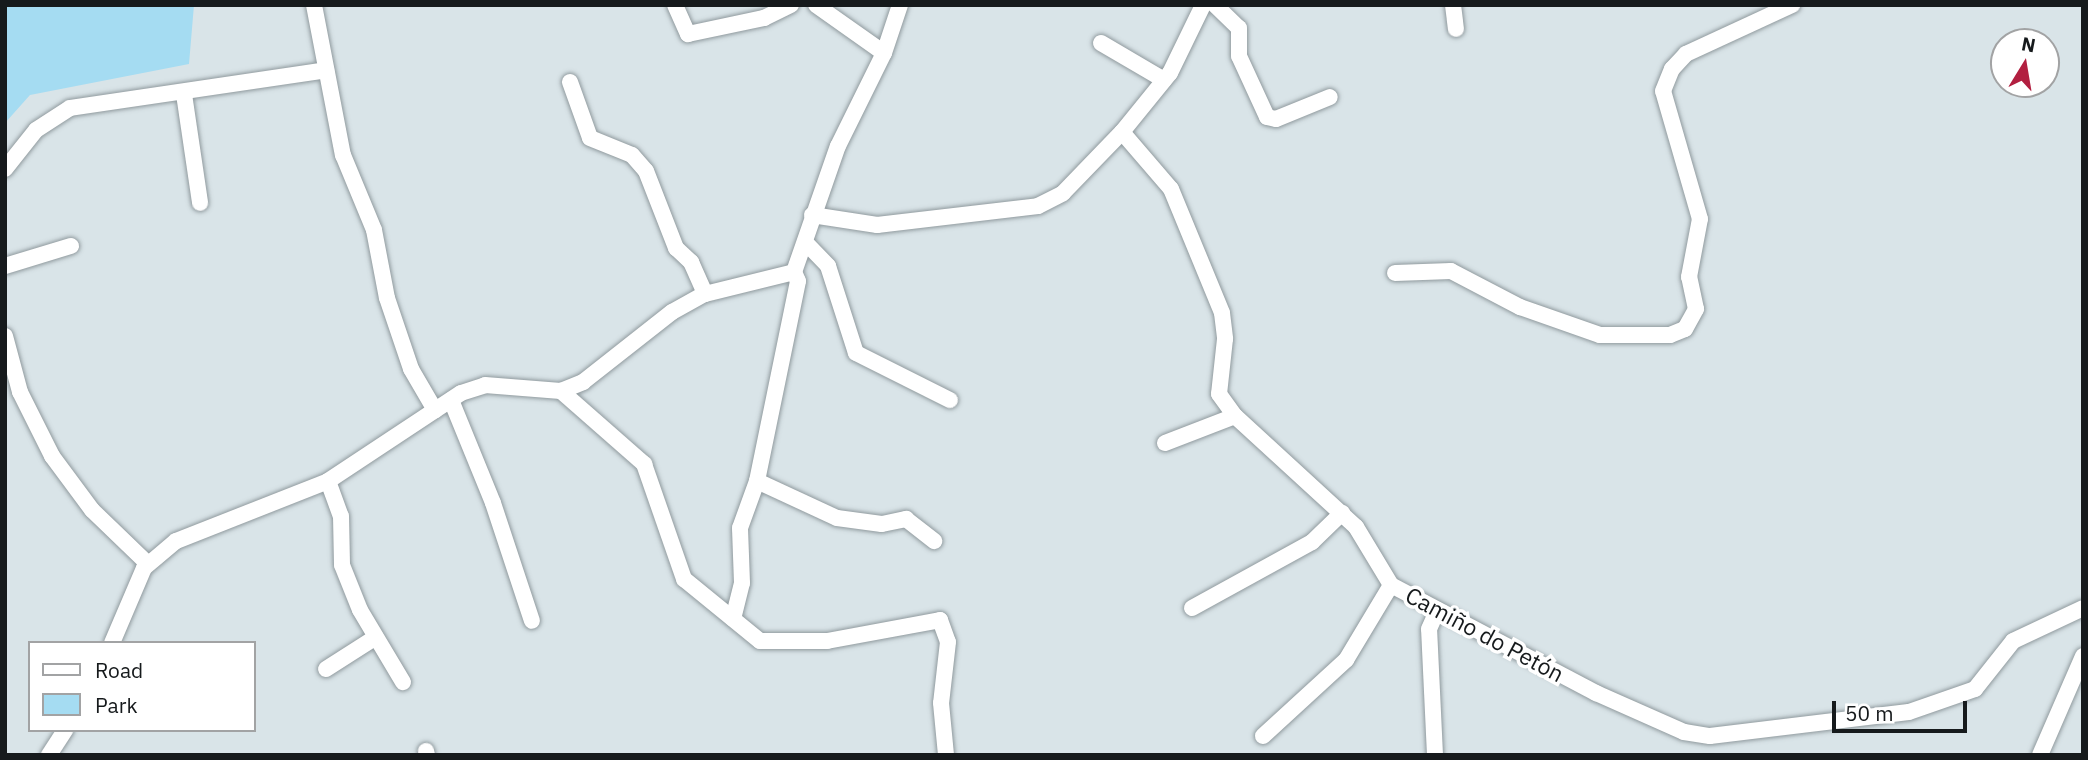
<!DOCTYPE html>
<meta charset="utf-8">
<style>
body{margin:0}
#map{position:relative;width:2088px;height:760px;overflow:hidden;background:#d9e4e8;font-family:"IBM Plex Sans",sans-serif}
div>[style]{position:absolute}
.green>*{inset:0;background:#a5dcf2}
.roads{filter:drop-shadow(0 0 2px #909a9e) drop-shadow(0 0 2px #909a9e)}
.street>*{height:16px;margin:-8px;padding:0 8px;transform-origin:8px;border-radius:8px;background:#fff}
span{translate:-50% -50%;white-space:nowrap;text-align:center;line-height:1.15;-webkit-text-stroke:7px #fff;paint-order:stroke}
.street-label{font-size:23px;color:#161a1c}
.frame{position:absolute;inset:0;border:7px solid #161a1c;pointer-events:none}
.legend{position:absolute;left:28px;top:641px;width:228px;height:91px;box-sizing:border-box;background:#fff;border:2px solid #a2a3a4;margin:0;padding:9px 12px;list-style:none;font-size:21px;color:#161a1c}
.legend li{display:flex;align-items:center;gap:14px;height:35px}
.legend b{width:35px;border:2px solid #a2a3a4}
.north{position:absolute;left:1990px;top:28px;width:70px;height:70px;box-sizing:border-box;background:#fff;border:2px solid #a2a3a4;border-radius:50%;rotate:11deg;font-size:19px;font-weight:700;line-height:28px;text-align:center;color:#161a1c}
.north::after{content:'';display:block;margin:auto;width:24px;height:32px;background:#b21f40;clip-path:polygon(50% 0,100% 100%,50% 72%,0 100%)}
.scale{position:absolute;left:1832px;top:701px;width:135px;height:32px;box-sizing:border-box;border:4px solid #161a1c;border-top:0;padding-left:9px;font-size:21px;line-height:24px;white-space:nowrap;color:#161a1c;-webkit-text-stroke:5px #fff;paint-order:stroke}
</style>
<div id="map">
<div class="green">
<div style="clip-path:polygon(5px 5px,194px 5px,189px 64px,30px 95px,5px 123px)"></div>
</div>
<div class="roads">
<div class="street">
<div style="left:314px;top:5px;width:153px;rotate:79.1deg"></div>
<div style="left:343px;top:155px;width:81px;rotate:67.5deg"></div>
<div style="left:374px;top:230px;width:69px;rotate:79.2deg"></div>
<div style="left:387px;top:298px;width:75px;rotate:71.3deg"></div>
<div style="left:411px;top:369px;width:48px;rotate:59.7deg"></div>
<div style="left:675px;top:5px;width:32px;rotate:66deg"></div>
<div style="left:688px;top:34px;width:78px;rotate:-11.9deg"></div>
<div style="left:764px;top:18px;width:30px;rotate:-26deg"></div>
<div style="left:816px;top:5px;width:83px;rotate:35.2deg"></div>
<div style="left:1215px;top:5px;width:33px;rotate:44deg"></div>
<div style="left:1239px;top:28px;width:28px;rotate:90deg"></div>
<div style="left:1239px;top:56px;width:67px;rotate:65.3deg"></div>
<div style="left:1267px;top:117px;width:9px;rotate:13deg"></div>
<div style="left:1276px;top:119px;width:58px;rotate:-22.2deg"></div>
<div style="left:1453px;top:5px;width:24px;rotate:83deg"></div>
<div style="left:1101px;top:43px;width:73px;rotate:30.4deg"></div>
<div style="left:570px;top:82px;width:59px;rotate:70.3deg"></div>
<div style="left:590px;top:138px;width:45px;rotate:22deg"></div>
<div style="left:632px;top:155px;width:21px;rotate:49deg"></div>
<div style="left:646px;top:171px;width:83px;rotate:68.7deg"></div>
<div style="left:676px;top:248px;width:21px;rotate:43deg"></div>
<div style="left:691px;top:262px;width:35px;rotate:66deg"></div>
<div style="left:184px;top:94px;width:110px;rotate:81.6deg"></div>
<div style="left:1122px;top:132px;width:76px;rotate:-50.9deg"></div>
<div style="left:1170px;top:73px;width:76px;rotate:-64.1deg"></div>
<div style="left:5px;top:169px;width:50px;rotate:-51.5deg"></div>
<div style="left:36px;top:130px;width:40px;rotate:-32.9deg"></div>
<div style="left:70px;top:108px;width:259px;rotate:-8.4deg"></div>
<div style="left:812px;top:215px;width:66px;rotate:8.7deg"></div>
<div style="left:877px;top:225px;width:162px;rotate:-6.7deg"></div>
<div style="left:1038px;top:206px;width:28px;rotate:-27deg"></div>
<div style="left:1063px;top:193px;width:85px;rotate:-46deg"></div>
<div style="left:1122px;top:132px;width:75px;rotate:49.3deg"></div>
<div style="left:1171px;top:189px;width:134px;rotate:67.6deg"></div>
<div style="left:1222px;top:313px;width:26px;rotate:83deg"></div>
<div style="left:1225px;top:339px;width:55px;rotate:96.2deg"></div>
<div style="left:1219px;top:394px;width:27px;rotate:54deg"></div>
<div style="left:1235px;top:416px;width:164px;rotate:42.5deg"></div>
<div style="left:1356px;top:527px;width:68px;rotate:58.9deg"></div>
<div style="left:1391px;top:585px;width:232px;rotate:27.8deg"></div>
<div style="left:1596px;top:693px;width:96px;rotate:23.9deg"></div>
<div style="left:1684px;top:732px;width:26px;rotate:9deg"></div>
<div style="left:1710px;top:736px;width:200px;rotate:-6.9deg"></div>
<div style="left:1909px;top:712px;width:70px;rotate:-19.2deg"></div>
<div style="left:1975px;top:689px;width:61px;rotate:-51.6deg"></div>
<div style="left:2013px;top:641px;width:77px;rotate:-25.2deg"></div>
<div style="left:806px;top:243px;width:32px;rotate:46deg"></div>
<div style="left:828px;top:266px;width:91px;rotate:72.2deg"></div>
<div style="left:856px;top:353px;width:105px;rotate:26.6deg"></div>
<div style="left:5px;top:266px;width:69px;rotate:-16.9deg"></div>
<div style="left:1395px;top:273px;width:56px;rotate:-2deg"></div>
<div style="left:1451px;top:271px;width:78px;rotate:27.6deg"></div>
<div style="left:1520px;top:307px;width:85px;rotate:19.3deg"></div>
<div style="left:1600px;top:335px;width:70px"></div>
<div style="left:1670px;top:335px;width:16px;rotate:-22deg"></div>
<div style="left:1685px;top:329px;width:23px;rotate:-61deg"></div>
<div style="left:1696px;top:309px;width:33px;rotate:-102deg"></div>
<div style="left:1689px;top:277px;width:59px;rotate:-79.3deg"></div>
<div style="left:1700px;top:219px;width:133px;rotate:-106.1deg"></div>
<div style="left:1663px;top:91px;width:24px;rotate:-68deg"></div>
<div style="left:1672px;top:69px;width:21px;rotate:-47deg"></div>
<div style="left:1686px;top:54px;width:117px;rotate:-24.8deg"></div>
<div style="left:5px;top:336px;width:58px;rotate:75deg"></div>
<div style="left:20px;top:392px;width:72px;rotate:63.4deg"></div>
<div style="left:52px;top:456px;width:67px;rotate:53.5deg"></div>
<div style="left:92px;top:510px;width:76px;rotate:43.9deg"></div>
<div style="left:561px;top:391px;width:111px;rotate:41.3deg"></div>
<div style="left:644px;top:464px;width:122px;rotate:70.8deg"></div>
<div style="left:684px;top:579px;width:98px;rotate:39.2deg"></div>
<div style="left:760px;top:641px;width:67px"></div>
<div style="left:827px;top:641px;width:115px;rotate:-10.5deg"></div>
<div style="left:940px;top:620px;width:23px;rotate:70deg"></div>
<div style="left:948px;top:642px;width:61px;rotate:96.5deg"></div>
<div style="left:941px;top:703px;width:52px;rotate:84.5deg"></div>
<div style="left:451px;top:400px;width:111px;rotate:67.8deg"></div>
<div style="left:493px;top:503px;width:124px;rotate:71.7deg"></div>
<div style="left:1165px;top:443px;width:75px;rotate:-21.1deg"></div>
<div style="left:328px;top:481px;width:37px;rotate:70deg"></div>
<div style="left:341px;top:516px;width:49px;rotate:88.8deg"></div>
<div style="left:342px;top:565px;width:48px;rotate:68.2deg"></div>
<div style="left:360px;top:610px;width:84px;rotate:59.2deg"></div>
<div style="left:757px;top:481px;width:88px;rotate:24.8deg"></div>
<div style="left:837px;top:518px;width:45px;rotate:7.6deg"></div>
<div style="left:882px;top:524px;width:25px;rotate:-12deg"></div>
<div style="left:906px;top:519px;width:36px;rotate:38deg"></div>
<div style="left:1192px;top:608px;width:137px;rotate:-28.8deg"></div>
<div style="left:1312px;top:542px;width:42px;rotate:-44deg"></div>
<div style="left:733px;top:619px;width:37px;rotate:-76deg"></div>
<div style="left:742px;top:583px;width:55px;rotate:-92.1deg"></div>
<div style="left:740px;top:528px;width:50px;rotate:-70.1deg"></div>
<div style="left:757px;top:481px;width:204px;rotate:-78.4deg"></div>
<div style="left:798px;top:281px;width:10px;rotate:-114deg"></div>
<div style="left:112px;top:643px;width:82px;rotate:-66.9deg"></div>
<div style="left:144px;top:568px;width:42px;rotate:-40.2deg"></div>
<div style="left:176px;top:541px;width:163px;rotate:-21.5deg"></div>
<div style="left:328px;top:481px;width:159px;rotate:-33.5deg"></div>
<div style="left:461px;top:393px;width:25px;rotate:-18deg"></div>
<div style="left:485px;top:385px;width:76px;rotate:4.5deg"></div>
<div style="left:561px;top:391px;width:24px;rotate:-22deg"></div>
<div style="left:583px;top:382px;width:113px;rotate:-38.2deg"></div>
<div style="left:672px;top:312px;width:38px;rotate:-29deg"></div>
<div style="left:705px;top:294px;width:92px;rotate:-13.9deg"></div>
<div style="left:794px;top:272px;width:133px;rotate:-70.8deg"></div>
<div style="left:838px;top:146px;width:104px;rotate:-63.7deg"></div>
<div style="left:884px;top:53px;width:51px;rotate:-71.6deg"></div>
<div style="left:326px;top:669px;width:59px;rotate:-32.6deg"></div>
<div style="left:1263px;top:736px;width:113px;rotate:-42.5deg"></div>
<div style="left:1346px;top:660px;width:87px;rotate:-59deg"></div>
<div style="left:426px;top:751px;width:4px;rotate:76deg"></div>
<div style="left:49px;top:755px;width:30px;rotate:-57deg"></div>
<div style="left:1435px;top:755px;width:126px;rotate:-92.7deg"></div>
<div style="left:1429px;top:629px;width:20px;rotate:-66deg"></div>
<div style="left:2040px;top:755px;width:108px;rotate:-66.5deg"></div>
</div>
</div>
<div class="street-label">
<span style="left:1485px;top:634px;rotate:28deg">Camiño do Petón</span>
</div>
<div class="frame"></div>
<ul class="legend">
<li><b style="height:9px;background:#fff"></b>Road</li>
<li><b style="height:19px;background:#a5dcf2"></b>Park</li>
</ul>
<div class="north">N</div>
<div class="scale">50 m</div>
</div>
